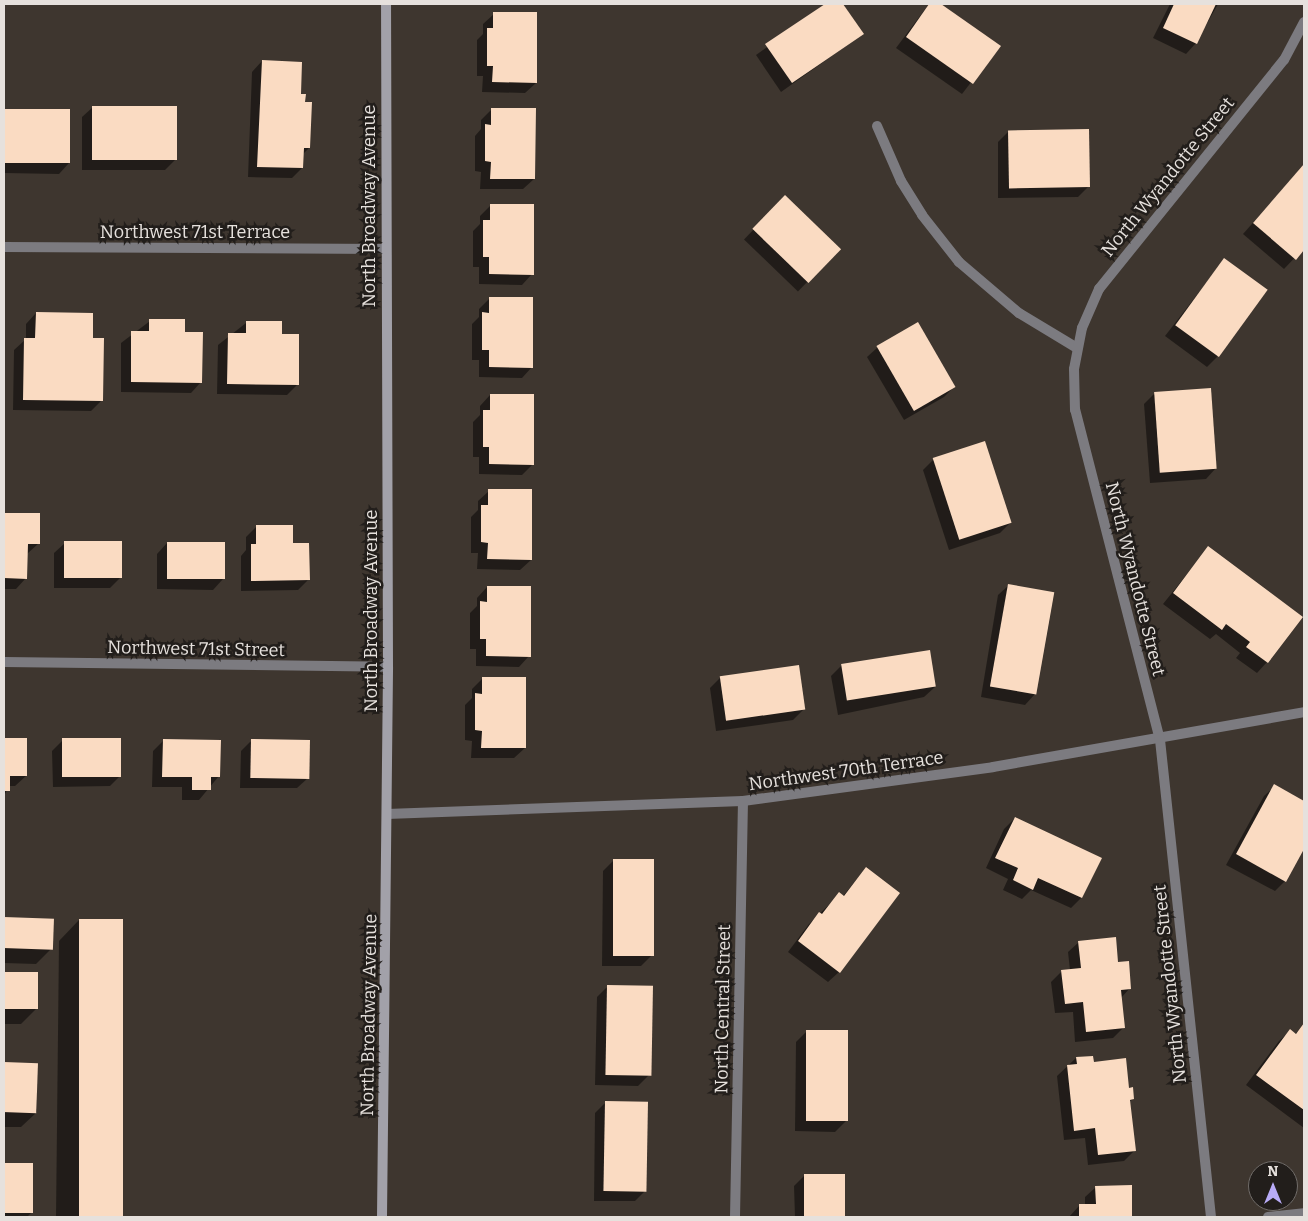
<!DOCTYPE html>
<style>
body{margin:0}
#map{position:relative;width:1308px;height:1221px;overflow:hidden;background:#3e362f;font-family:Bitter,serif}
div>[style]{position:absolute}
.shadow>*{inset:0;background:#0007;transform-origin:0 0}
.building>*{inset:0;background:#fadbc2;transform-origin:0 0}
.minor>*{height:10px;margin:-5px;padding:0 5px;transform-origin:5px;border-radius:5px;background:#7c7b80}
.secondary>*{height:10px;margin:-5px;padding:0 5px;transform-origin:5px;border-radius:5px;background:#a2a1a9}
span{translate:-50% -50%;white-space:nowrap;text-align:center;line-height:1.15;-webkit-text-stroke:5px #221e1b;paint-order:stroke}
.street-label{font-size:18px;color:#e6e1dd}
.frame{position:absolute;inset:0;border:5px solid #e6e1dd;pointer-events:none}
.north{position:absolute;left:1248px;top:1161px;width:50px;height:50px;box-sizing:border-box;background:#221e1b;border:1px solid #706c69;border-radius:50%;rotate:0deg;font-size:14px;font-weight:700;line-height:20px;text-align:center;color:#e6e1dd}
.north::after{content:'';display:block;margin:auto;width:18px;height:22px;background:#b8abf7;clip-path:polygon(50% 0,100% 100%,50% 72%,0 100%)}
</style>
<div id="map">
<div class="shadow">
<div style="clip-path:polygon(827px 4px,842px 4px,863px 34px,781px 92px,756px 55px)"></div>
<div style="clip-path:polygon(929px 4px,939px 4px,999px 46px,962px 94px,896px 48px)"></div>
<div style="clip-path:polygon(1170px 4px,1218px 4px,1196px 43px,1186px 54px,1153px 38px)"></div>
<div style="clip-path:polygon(494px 14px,536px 83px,525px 93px,482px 92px,483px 76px,477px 76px,477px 40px,483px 34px,483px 24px)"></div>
<div style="clip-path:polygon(262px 61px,304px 103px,309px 148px,303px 154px,302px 168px,292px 178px,248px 177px,252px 72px)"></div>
<div style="clip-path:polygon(93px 107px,176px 159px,165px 170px,82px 170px,82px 117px)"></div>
<div style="clip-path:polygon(492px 109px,534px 179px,523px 189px,480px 189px,481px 172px,475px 171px,475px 136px,481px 129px,481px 120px)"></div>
<div style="clip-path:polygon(4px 110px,69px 110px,69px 163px,59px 174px,4px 173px)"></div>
<div style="clip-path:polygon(1009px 131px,1088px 187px,1078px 197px,998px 198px,998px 142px)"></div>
<div style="clip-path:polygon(1304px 165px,1304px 248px,1284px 269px,1243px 234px)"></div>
<div style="left:785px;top:197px;width:75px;height:59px;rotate:44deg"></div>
<div style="clip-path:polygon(490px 206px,532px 274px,522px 285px,479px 284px,479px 267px,473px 267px,473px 231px,480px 224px,480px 216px)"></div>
<div style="clip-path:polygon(1224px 260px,1217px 357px,1207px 367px,1165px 336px)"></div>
<div style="clip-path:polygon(490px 298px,532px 367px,522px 378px,479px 377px,479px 360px,472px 360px,472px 324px,479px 317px,479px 309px)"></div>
<div style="clip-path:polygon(36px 313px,92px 339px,102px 400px,91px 411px,13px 410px,14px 350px,26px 339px,26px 324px)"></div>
<div style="clip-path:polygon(150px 321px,184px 334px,201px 382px,191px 393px,121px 392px,121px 343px)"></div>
<div style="clip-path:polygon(246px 323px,281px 335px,298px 384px,287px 395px,217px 394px,218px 345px)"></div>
<div style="clip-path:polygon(878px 347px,954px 387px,944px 397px,904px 420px,867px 357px)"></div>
<div style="clip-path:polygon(1154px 394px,1216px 468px,1206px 479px,1150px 483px,1144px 404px)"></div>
<div style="clip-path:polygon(490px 395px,532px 465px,522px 475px,479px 474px,479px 457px,473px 457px,473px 422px,480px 415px,480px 406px)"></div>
<div style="clip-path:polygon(933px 460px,1011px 522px,1000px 533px,949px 550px,923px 470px)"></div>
<div style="clip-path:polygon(489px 491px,531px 560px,520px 570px,477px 569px,478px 553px,471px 553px,471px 517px,478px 510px,478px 501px)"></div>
<div style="clip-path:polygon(4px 514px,39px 514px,39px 543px,27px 554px,26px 578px,16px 589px,4px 589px)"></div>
<div style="clip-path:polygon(257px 526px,292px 545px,308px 580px,298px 590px,241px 591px,241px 556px,246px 550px,246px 537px)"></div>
<div style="clip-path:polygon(65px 543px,121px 577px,110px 588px,54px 588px,54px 553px)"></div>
<div style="clip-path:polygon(167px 543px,223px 579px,213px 590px,157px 589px,157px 554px)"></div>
<div style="clip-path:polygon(1208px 548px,1267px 662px,1257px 673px,1236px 658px,1240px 653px,1216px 634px,1210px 639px,1163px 604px)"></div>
<div style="clip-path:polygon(1009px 585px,1035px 694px,1025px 705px,981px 697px,998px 595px)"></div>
<div style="clip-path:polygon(487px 587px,529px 656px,519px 667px,476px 666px,476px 649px,470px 649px,470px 613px,477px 606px,477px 598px)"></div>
<div style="clip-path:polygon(842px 665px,935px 687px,924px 697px,838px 715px,831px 676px)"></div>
<div style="clip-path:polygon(721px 677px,803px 710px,793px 720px,716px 731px,710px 688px)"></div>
<div style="clip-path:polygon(482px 679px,525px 748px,514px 758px,471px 758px,472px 741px,465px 740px,465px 705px,472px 698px,472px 689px)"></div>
<div style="clip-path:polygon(4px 740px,26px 740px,26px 776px,15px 786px,9px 786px,4px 796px)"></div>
<div style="clip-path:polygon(63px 740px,120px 776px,110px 786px,53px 787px,52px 751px)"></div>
<div style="clip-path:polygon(163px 741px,219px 776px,199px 800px,182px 800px,182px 787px,152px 787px,153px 751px)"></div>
<div style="clip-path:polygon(251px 741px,308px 778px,297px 788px,240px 788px,241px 751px)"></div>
<div style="clip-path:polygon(1275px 786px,1304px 802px,1304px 846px,1285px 881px,1275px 891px,1226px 865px,1264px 796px)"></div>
<div style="clip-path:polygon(1015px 818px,1100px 858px,1081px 898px,1071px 908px,1031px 890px,1022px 899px,1003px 890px,1008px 879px,986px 868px,1004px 829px)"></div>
<div style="clip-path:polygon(613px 861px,652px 955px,641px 966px,602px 966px,603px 871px)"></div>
<div style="clip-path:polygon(866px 868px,839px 972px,828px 982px,788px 952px,809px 924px,840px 894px,843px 896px)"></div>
<div style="clip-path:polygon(4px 919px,53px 920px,51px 949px,36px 964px,4px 963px)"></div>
<div style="clip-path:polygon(79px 920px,122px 921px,119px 1217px,56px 1217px,59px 941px)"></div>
<div style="clip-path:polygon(1079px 942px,1117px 964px,1130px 988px,1121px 998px,1124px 1027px,1113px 1038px,1075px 1042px,1073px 1012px,1055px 1013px,1051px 982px,1062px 971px,1070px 970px,1068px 952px)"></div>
<div style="clip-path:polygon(4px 974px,36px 974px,37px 1008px,21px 1024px,4px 1024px)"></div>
<div style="clip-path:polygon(608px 986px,649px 1075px,638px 1086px,595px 1085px,597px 997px)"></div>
<div style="clip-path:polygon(1304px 1026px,1304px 1128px,1246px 1085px,1279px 1041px,1290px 1031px,1295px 1034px)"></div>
<div style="clip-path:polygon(806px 1032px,846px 1121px,835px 1132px,795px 1131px,796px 1042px)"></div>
<div style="clip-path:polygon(1076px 1058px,1093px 1063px,1133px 1099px,1129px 1102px,1134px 1151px,1124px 1161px,1088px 1165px,1085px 1138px,1064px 1140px,1057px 1076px)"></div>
<div style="clip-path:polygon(4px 1064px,37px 1064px,37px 1112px,21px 1127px,4px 1127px)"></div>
<div style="clip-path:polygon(606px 1102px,645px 1191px,635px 1201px,594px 1201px,595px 1113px)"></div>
<div style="clip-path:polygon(4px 1165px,31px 1165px,32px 1212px,27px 1217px,4px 1217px)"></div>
<div style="clip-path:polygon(805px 1175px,844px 1175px,844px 1217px,795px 1217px,794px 1186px)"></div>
<div style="clip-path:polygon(1131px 1186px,1131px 1217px,1069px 1217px,1079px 1206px,1085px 1206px,1085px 1197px,1096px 1187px)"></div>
</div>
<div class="building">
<div style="clip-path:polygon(825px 4px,843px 4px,864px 34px,792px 83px,765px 44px)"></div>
<div style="clip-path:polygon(929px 4px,941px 4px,1001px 46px,973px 84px,906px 37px)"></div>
<div style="clip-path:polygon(1174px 4px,1216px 4px,1197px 44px,1163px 28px)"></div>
<div style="clip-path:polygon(493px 12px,537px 12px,537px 83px,492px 82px,493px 66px,487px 66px,487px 28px,493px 28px)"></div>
<div style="clip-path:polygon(262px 60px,302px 62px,301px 94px,306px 94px,305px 102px,312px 102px,310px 148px,304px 148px,303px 168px,257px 167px)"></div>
<div style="left:92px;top:106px;width:85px;height:54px"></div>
<div style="clip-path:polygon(491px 108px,536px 108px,535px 179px,490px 179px,491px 162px,485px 161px,485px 124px,491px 125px)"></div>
<div style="left:4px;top:109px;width:66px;height:54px"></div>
<div style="left:1089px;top:129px;width:58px;height:81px;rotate:89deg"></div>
<div style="clip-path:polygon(1304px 164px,1304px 250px,1296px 260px,1253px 223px)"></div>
<div style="left:785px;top:195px;width:78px;height:47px;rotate:44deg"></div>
<div style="clip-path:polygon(490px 204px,534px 204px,534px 275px,489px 274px,489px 257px,483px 257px,483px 220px,490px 220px)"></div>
<div style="left:1224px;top:258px;width:54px;height:83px;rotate:36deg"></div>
<div style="clip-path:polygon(489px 297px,533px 297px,533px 368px,489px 367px,489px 350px,482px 350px,482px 312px,489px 313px)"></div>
<div style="clip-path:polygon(36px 312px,93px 313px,93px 338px,104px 338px,103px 401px,23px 400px,24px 338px,35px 338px)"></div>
<div style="clip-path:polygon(149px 319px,185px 319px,185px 332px,203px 332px,202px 383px,131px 382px,131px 331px,149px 331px)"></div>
<div style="clip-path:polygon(246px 321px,282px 321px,282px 334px,299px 334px,299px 385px,227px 384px,228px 333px,246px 333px)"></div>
<div style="left:918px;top:322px;width:75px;height:48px;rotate:60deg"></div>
<div style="left:1211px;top:388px;width:81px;height:57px;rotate:86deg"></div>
<div style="clip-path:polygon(490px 394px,534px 394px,534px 465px,489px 464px,489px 447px,483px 447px,483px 410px,490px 410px)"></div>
<div style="left:985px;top:441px;width:86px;height:55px;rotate:72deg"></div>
<div style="clip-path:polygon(488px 489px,532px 489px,532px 560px,487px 559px,488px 543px,481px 542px,481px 505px,488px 505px)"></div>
<div style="clip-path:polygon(4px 513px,40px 513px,40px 544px,28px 544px,27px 579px,4px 578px)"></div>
<div style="clip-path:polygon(256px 525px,293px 525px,293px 543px,309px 543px,310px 580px,251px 581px,251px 544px,256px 544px)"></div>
<div style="left:64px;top:541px;width:58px;height:37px"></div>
<div style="left:167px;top:542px;width:58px;height:37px"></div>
<div style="clip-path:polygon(1208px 546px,1303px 617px,1268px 663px,1246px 647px,1250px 642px,1226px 624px,1222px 630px,1173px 593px)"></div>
<div style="left:1008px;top:584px;width:47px;height:104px;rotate:10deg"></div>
<div style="clip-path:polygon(487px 586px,531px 586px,531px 657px,486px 656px,486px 639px,480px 639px,480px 601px,487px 602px)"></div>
<div style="left:930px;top:650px;width:37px;height:90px;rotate:81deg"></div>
<div style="left:799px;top:665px;width:45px;height:80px;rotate:82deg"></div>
<div style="clip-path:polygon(482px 677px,526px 677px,526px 748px,481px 748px,482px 731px,475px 730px,475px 693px,482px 694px)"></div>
<div style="clip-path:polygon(4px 738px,27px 738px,27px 776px,10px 776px,10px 791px,4px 791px)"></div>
<div style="left:121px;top:738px;width:39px;height:59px;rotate:90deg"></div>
<div style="clip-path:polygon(163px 739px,221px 740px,220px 777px,211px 777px,211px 790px,192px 790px,192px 777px,162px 777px)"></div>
<div style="left:251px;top:739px;width:59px;height:39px;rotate:1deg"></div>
<div style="clip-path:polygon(1274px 784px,1304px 801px,1304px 849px,1286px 882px,1236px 854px)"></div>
<div style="clip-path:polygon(1015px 817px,1102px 858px,1082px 898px,1038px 878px,1033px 890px,1013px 880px,1018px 868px,995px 858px)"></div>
<div style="left:613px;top:859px;width:41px;height:97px"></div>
<div style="clip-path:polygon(866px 867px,900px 893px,840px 973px,798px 941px,819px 912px,822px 914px,839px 892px,844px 896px)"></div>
<div style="left:4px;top:917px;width:50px;height:31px;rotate:2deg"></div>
<div style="left:79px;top:919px;width:44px;height:298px"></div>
<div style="clip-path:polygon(1116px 937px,1118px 962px,1129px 961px,1131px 989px,1121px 990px,1125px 1028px,1086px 1032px,1083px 1002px,1065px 1004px,1061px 970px,1081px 968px,1078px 941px)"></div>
<div style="left:38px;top:972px;width:37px;height:34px;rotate:90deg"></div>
<div style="left:607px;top:985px;width:46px;height:90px;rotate:1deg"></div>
<div style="clip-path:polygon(1304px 1023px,1304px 1110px,1256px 1075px,1290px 1029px,1296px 1034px)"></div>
<div style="left:806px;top:1030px;width:42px;height:91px"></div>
<div style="clip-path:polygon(1093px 1056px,1094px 1062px,1126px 1058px,1129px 1088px,1133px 1087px,1134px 1099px,1130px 1100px,1136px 1151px,1098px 1155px,1095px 1128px,1074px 1131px,1067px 1065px,1077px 1064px,1076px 1057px)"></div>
<div style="left:4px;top:1062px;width:34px;height:50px;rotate:2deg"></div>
<div style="left:605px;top:1101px;width:43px;height:90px;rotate:1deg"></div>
<div style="left:33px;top:1163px;width:50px;height:29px;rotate:90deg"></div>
<div style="left:804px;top:1174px;width:41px;height:43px"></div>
<div style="clip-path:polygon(1132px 1185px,1132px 1217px,1079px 1217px,1079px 1204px,1096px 1204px,1095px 1186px)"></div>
</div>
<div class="minor">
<div style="left:877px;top:126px;width:60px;rotate:66.4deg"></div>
<div style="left:901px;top:181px;width:40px;rotate:58deg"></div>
<div style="left:922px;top:215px;width:60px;rotate:51.8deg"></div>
<div style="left:959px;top:262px;width:79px;rotate:40.4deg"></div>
<div style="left:1019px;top:313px;width:68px;rotate:31.1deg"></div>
<div style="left:4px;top:247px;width:381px;rotate:0.3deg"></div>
<div style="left:4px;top:662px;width:384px;rotate:0.7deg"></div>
<div style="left:387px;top:814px;width:356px;rotate:-2.1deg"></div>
<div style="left:743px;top:801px;width:252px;rotate:-7.7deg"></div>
<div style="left:993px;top:767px;width:316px;rotate:-10deg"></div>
<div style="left:735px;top:1217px;width:416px;rotate:-88.9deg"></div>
<div style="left:1211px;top:1217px;width:480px;rotate:-96.1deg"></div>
<div style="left:1160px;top:740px;width:341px;rotate:-104.4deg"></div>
<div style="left:1075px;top:410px;width:41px;rotate:-91.4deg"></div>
<div style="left:1074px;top:369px;width:42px;rotate:-79deg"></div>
<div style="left:1082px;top:328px;width:43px;rotate:-66.4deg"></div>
<div style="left:1099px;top:289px;width:294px;rotate:-51.1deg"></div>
<div style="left:1284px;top:60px;width:43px;rotate:-62.2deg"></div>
<div style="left:1268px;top:1217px;width:36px;rotate:-6deg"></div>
</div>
<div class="secondary">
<div style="left:382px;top:1217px;width:550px;rotate:-89.37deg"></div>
<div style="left:388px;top:667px;width:663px;rotate:-90.17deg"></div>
</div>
<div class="street-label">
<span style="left:1168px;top:177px;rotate:-51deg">North Wyandotte Street</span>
<span style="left:369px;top:206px;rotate:-90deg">North Broadway Avenue</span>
<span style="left:195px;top:232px">Northwest 71st Terrace</span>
<span style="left:1135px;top:579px;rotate:76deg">North Wyandotte Street</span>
<span style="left:371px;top:611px;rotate:-90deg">North Broadway Avenue</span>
<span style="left:196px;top:649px;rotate:1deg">Northwest 71st Street</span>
<span style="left:846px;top:771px;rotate:-8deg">Northwest 70th Terrace</span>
<span style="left:1170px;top:984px;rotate:-96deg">North Wyandotte Street</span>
<span style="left:723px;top:1009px;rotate:-89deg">North Central Street</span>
<span style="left:369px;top:1015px;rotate:-89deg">North Broadway Avenue</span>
</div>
<div class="frame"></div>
<div class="north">N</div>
</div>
